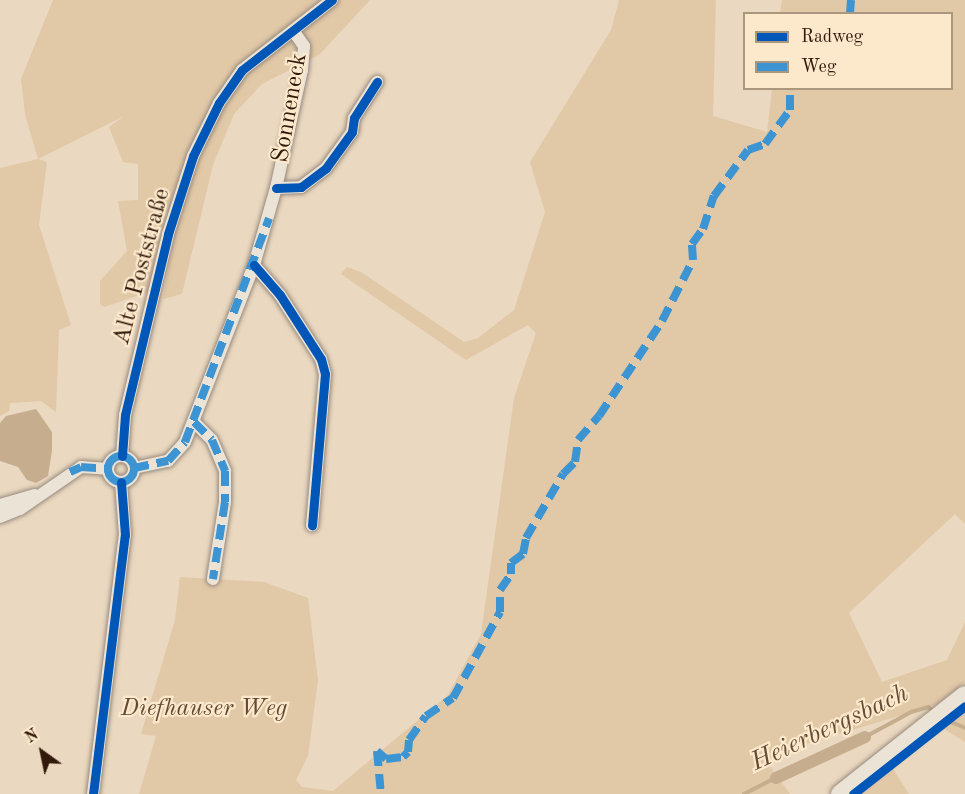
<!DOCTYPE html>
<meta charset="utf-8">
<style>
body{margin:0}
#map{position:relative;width:965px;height:794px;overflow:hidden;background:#ead8c0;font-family:"Old Standard TT",serif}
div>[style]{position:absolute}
.green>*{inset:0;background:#e1c8a7}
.water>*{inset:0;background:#c6ad8d}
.stream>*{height:4px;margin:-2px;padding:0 2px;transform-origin:2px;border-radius:2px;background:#c6ad8d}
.canal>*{height:12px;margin:-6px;padding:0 6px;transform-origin:6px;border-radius:6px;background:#c6ad8d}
.roads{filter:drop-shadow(0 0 2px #988a7c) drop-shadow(0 0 2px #988a7c)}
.street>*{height:12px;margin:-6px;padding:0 6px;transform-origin:6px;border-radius:6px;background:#ece3d7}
.street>.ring{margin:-6px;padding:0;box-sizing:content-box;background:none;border:12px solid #ece3d7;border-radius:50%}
.secondary>*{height:18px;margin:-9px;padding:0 9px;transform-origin:9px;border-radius:9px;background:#ece3d7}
.quiet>*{height:8px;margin-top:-4px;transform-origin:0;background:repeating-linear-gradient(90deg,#3d94d2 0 15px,transparent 0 23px)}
.quiet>.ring{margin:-4px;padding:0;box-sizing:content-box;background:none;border:8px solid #3d94d2;border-radius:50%}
.cycleway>*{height:9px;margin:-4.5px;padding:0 4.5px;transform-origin:4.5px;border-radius:4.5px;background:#0057b8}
span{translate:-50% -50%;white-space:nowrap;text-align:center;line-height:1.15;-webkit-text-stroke:4.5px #fce8cb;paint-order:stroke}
.street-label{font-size:24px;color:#321a0b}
.park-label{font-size:24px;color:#644a34;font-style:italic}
.water-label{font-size:26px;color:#674d36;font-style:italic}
.legend{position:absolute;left:743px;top:12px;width:210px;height:78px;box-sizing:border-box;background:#fce8cb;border:2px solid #ab967e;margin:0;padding:8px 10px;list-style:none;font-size:18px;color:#321a0b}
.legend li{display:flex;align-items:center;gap:12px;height:30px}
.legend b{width:30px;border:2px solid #ab967e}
.north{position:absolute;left:12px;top:722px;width:60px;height:60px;-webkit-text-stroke:4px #fce8cb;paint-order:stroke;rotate:327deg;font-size:16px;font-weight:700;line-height:24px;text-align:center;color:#321a0b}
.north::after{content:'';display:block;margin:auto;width:21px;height:27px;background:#321a0b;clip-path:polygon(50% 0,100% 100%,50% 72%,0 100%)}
</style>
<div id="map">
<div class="green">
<div style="clip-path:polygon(53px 0,370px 0,319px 55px,262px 84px,234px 114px,213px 165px,182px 294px,163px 299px,174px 237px,198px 161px,223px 107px,247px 75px,240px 70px,214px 100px,188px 152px,163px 233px,149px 292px,104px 307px,100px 304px,100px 281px,127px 251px,118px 201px,138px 200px,138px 164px,123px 162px,109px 127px,124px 116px,38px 159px,25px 114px,21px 79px)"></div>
<div style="clip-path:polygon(619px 0,716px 0,713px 116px,767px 132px,772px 89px,952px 88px,952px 14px,780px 13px,782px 0,965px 0,965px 524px,955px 514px,849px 613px,882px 682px,947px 660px,965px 622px,965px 683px,938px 704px,780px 752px,767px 762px,790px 794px,139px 794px,156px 736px,141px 734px,175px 620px,180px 577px,264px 582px,308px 598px,318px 680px,308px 756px,296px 780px,302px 787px,333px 791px,448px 695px,481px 634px,514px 398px,536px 333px,528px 325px,466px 360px,341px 274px,347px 267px,361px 272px,464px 342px,478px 338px,514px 310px,545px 212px,530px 162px,611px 30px)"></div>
<div style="clip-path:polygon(38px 159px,47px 162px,39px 225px,71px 325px,59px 330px,56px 412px,41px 401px,10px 403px,9px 411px,0 416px,0 168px)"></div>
<div style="clip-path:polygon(965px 706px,965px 742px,938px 725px)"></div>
<div style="clip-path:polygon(893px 769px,909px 794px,861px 794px)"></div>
</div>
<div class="water">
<div style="clip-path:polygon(36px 409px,52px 432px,52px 450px,48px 476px,36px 483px,27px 480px,18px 467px,0 461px,0 423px,6px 416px)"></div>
</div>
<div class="stream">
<div style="left:944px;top:719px;width:23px;rotate:23deg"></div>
<div style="left:865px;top:737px;width:52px;rotate:-28.5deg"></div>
<div style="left:911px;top:712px;width:18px;rotate:-16deg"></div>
<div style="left:928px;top:707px;width:7px;rotate:34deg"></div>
<div style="left:744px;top:794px;width:36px;rotate:-27deg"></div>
</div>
<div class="canal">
<div style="left:776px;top:778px;width:98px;rotate:-24.7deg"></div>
</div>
<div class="roads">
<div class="street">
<div style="left:276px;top:188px;width:25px;rotate:-2deg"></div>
<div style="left:301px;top:187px;width:31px;rotate:-37deg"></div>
<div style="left:326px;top:168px;width:44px;rotate:-54.2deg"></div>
<div style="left:352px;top:132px;width:14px;rotate:-82deg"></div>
<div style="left:354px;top:118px;width:43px;rotate:-57.4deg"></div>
<div style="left:254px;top:265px;width:40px;rotate:49deg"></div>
<div style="left:280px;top:295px;width:76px;rotate:57.4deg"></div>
<div style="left:321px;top:359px;width:16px;rotate:75deg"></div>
<div style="left:325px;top:374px;width:152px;rotate:94.9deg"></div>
<div style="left:194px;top:422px;width:25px;rotate:45deg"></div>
<div style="left:212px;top:440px;width:34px;rotate:67deg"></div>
<div style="left:225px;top:471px;width:31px;rotate:90deg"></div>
<div style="left:225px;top:502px;width:78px;rotate:98.9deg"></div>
<div style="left:122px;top:456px;width:41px;rotate:-85.8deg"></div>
<div style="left:125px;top:415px;width:186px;rotate:-76.6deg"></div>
<div style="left:168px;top:234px;width:82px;rotate:-72.2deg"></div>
<div style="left:193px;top:156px;width:59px;rotate:-63.9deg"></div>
<div style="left:219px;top:103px;width:40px;rotate:-55.1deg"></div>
<div style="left:242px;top:70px;width:114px;rotate:-37.9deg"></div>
<div class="ring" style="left:108px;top:456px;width:14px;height:14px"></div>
<div style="left:134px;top:468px;width:35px;rotate:-12deg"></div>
<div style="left:168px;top:461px;width:25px;rotate:-48deg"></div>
<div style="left:185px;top:442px;width:190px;rotate:-68.7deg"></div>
<div style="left:254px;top:265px;width:80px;rotate:-74.1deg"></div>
<div style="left:276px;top:188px;width:121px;rotate:-77.6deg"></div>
<div style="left:302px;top:70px;width:24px;rotate:-85deg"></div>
<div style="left:304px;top:46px;width:19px;rotate:-125deg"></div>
<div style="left:0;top:505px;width:36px;rotate:-16deg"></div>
<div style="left:0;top:517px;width:22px;rotate:-22deg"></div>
<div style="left:20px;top:509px;width:74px;rotate:-34.5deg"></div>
<div style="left:81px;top:467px;width:27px;rotate:4deg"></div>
<div style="left:93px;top:794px;width:261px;rotate:-83deg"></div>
<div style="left:125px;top:535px;width:53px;rotate:-94.3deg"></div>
</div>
<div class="secondary">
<div style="left:840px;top:794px;width:159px;rotate:-38.4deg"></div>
</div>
</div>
<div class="quiet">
<div style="left:850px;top:14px;width:14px;rotate:-86deg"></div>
<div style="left:194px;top:422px;width:25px;rotate:45deg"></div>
<div style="left:212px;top:440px;width:34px;rotate:67deg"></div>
<div style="left:225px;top:471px;width:31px;rotate:90deg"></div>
<div style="left:225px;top:502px;width:78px;rotate:98.9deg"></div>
<div class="ring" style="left:108px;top:456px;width:18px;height:18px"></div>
<div style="left:134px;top:468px;width:35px;rotate:-12deg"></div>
<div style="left:168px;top:461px;width:25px;rotate:-48deg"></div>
<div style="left:185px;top:442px;width:239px;rotate:-69.4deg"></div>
<div style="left:70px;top:472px;width:12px;rotate:-24deg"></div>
<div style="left:81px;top:467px;width:27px;rotate:4deg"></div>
<div style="left:377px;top:751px;width:12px;rotate:42deg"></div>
<div style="left:386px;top:759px;width:17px;rotate:-7deg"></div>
<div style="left:403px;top:757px;width:7px;rotate:-45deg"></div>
<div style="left:408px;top:752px;width:12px;rotate:-85deg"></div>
<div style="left:409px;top:740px;width:29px;rotate:-55deg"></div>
<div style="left:426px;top:716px;width:32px;rotate:-34deg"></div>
<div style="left:453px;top:698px;width:98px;rotate:-61.3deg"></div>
<div style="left:500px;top:612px;width:22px;rotate:-90deg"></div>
<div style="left:500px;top:590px;width:19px;rotate:-55deg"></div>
<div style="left:511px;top:574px;width:11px;rotate:-90deg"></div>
<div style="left:511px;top:563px;width:15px;rotate:-37deg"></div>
<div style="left:523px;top:554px;width:16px;rotate:-79deg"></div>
<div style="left:526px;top:538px;width:74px;rotate:-60deg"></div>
<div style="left:563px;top:474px;width:17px;rotate:-45deg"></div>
<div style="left:575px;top:462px;width:22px;rotate:-82deg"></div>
<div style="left:578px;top:440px;width:32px;rotate:-49deg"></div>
<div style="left:599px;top:416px;width:114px;rotate:-56.4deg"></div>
<div style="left:662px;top:321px;width:68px;rotate:-63.1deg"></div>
<div style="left:693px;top:260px;width:16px;rotate:-94deg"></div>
<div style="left:692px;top:244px;width:19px;rotate:-54deg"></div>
<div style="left:703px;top:229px;width:35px;rotate:-72deg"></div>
<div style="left:714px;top:196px;width:57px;rotate:-53.5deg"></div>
<div style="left:748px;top:150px;width:18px;rotate:-19deg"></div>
<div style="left:765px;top:144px;width:42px;rotate:-53.7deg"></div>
<div style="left:790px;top:110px;width:22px;rotate:-90deg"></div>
<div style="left:377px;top:751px;width:43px;rotate:84.7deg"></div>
</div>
<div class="cycleway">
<div style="left:276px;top:188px;width:25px;rotate:-2deg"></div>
<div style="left:301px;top:187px;width:31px;rotate:-37deg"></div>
<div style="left:326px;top:168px;width:44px;rotate:-54.2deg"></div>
<div style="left:352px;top:132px;width:14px;rotate:-82deg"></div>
<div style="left:354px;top:118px;width:43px;rotate:-57.4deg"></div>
<div style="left:254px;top:265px;width:40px;rotate:49deg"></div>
<div style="left:280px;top:295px;width:76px;rotate:57.4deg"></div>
<div style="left:321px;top:359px;width:16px;rotate:75deg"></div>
<div style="left:325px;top:374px;width:152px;rotate:94.9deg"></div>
<div style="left:122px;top:456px;width:41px;rotate:-85.8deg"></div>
<div style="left:125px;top:415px;width:186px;rotate:-76.6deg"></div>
<div style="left:168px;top:234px;width:82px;rotate:-72.2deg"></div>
<div style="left:193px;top:156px;width:59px;rotate:-63.9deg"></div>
<div style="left:219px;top:103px;width:40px;rotate:-55.1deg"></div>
<div style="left:242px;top:70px;width:114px;rotate:-37.9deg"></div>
<div style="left:93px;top:794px;width:261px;rotate:-83deg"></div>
<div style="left:125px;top:535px;width:53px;rotate:-94.3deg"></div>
<div style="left:853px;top:794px;width:142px;rotate:-38.2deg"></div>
</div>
<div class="street-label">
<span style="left:291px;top:108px;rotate:-80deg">Sonneneck</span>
<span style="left:143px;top:267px;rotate:-75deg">Alte Poststraße</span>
</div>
<div class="park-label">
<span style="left:204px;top:710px">Diefhauser Weg</span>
</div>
<div class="water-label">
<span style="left:830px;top:729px;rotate:-25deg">Heierbergsbach</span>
</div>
<ul class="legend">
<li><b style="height:8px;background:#0057b8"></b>Radweg</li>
<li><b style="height:8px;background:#3d94d2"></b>Weg</li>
</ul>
<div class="north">N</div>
</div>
